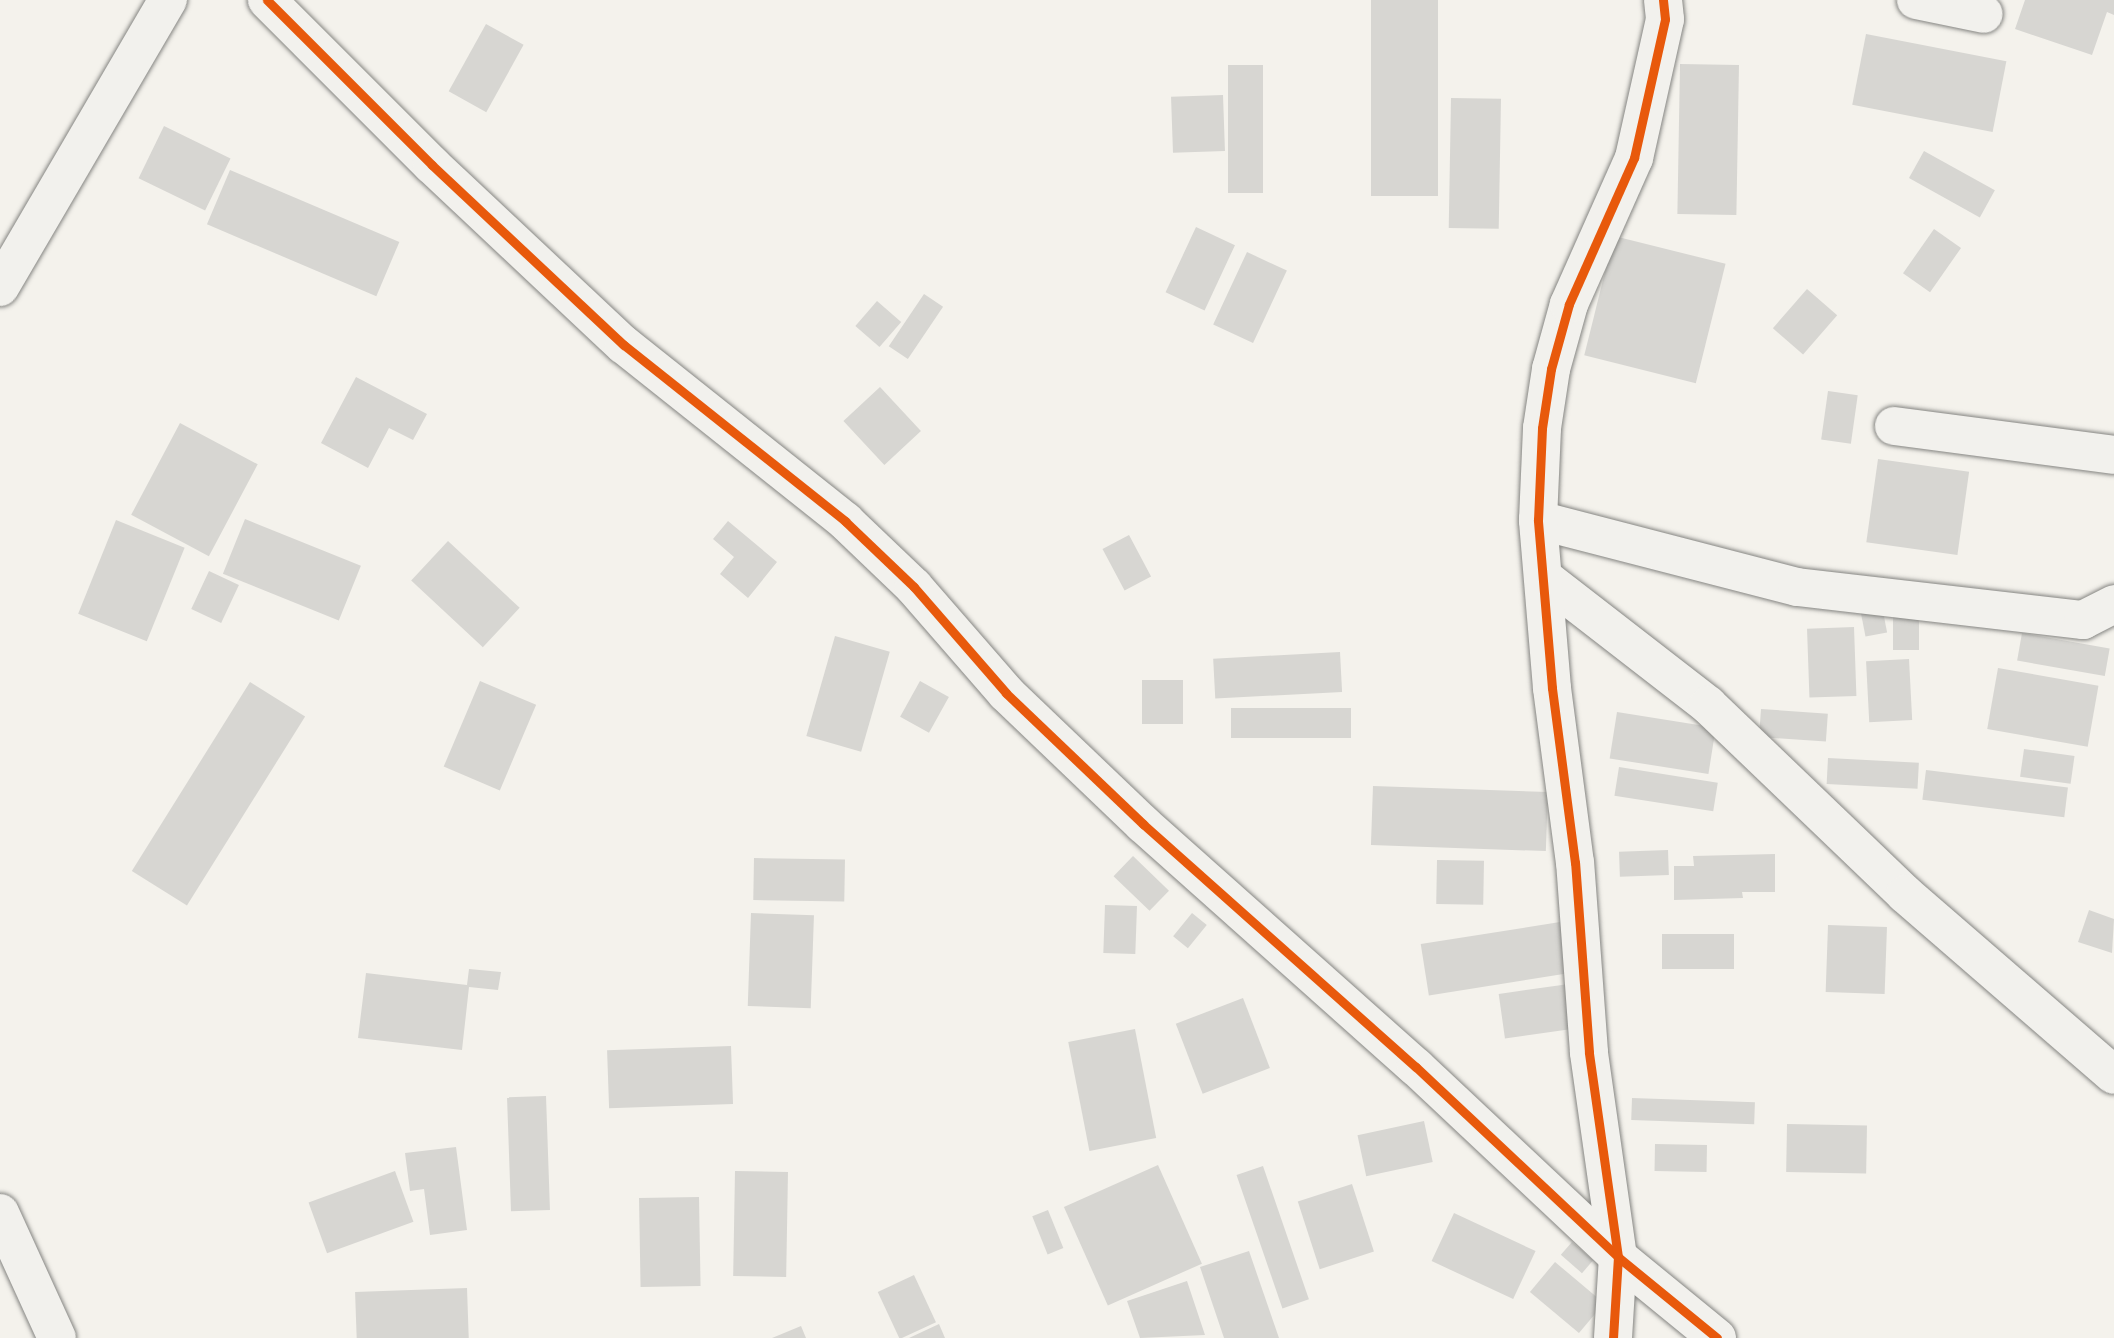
<!DOCTYPE html>
<style>
body{margin:0}
#map{position:relative;width:2114px;height:1338px;overflow:hidden;background:#f4f2ec;font-family:"Playpen Sans",sans-serif}
div>[style]{position:absolute}
.building>*{inset:0;background:#d7d6d2;transform-origin:0 0}
.roads{filter:drop-shadow(0 0 2px #858582) drop-shadow(0 0 2px #858582)}
.minor>*{height:38px;margin:-19px;padding:0 19px;transform-origin:19px;border-radius:19px;background:#f2f1ed}
.cycleway>*{height:9px;margin:-4.5px;padding:0 4.5px;transform-origin:4.5px;border-radius:4.5px;background:#e8590c}
span{translate:-50% -50%;white-space:nowrap;text-align:center;line-height:1.15;-webkit-text-stroke:7px #f7f3e8;paint-order:stroke}
</style>
<div id="map">
<div class="building">
<div style="left:1371px;top:0;width:67px;height:196px"></div>
<div style="clip-path:polygon(2025px 0,2114px 0,2114px 15px,2107px 12px,2092px 55px,2015px 29px)"></div>
<div style="left:486px;top:24px;width:43px;height:77px;rotate:29deg"></div>
<div style="left:1866px;top:34px;width:143px;height:72px;rotate:11deg"></div>
<div style="left:1680px;top:64px;width:59px;height:150px;rotate:1deg"></div>
<div style="left:1228px;top:65px;width:35px;height:128px"></div>
<div style="left:1223px;top:95px;width:56px;height:52px;rotate:88deg"></div>
<div style="left:1451px;top:98px;width:50px;height:130px;rotate:1deg"></div>
<div style="left:164px;top:126px;width:74px;height:58px;rotate:26deg"></div>
<div style="left:1924px;top:151px;width:81px;height:31px;rotate:29deg"></div>
<div style="left:230px;top:170px;width:184px;height:59px;rotate:23deg"></div>
<div style="left:1196px;top:227px;width:43px;height:72px;rotate:25deg"></div>
<div style="left:1934px;top:229px;width:33px;height:54px;rotate:35deg"></div>
<div style="left:1614px;top:236px;width:115px;height:123px;rotate:14deg"></div>
<div style="left:1247px;top:252px;width:44px;height:80px;rotate:25deg"></div>
<div style="left:1807px;top:289px;width:40px;height:52px;rotate:41deg"></div>
<div style="left:924px;top:294px;width:23px;height:63px;rotate:34deg"></div>
<div style="left:877px;top:301px;width:32px;height:33px;rotate:41deg"></div>
<div style="clip-path:polygon(356px 377px,427px 414px,413px 440px,389px 428px,368px 468px,321px 443px)"></div>
<div style="left:880px;top:387px;width:60px;height:50px;rotate:47deg"></div>
<div style="left:1828px;top:391px;width:30px;height:49px;rotate:8deg"></div>
<div style="left:180px;top:423px;width:88px;height:104px;rotate:28deg"></div>
<div style="left:1878px;top:459px;width:92px;height:84px;rotate:8deg"></div>
<div style="left:245px;top:519px;width:125px;height:59px;rotate:22deg"></div>
<div style="left:116px;top:520px;width:74px;height:101px;rotate:22deg"></div>
<div style="clip-path:polygon(728px 521px,777px 562px,748px 598px,720px 574px,734px 557px,713px 539px)"></div>
<div style="left:1129px;top:535px;width:47px;height:30px;rotate:62deg"></div>
<div style="left:448px;top:541px;width:98px;height:54px;rotate:43deg"></div>
<div style="left:209px;top:571px;width:33px;height:42px;rotate:25deg"></div>
<div style="left:1881px;top:601px;width:32px;height:22px;rotate:79deg"></div>
<div style="left:1893px;top:601px;width:26px;height:49px"></div>
<div style="left:1854px;top:627px;width:69px;height:47px;rotate:88deg"></div>
<div style="left:2022px;top:633px;width:89px;height:28px;rotate:10deg"></div>
<div style="left:835px;top:636px;width:57px;height:104px;rotate:16deg"></div>
<div style="left:1340px;top:652px;width:40px;height:127px;rotate:87deg"></div>
<div style="left:1909px;top:659px;width:61px;height:43px;rotate:87deg"></div>
<div style="left:1998px;top:668px;width:102px;height:62px;rotate:10deg"></div>
<div style="left:1142px;top:680px;width:41px;height:44px"></div>
<div style="left:480px;top:681px;width:61px;height:93px;rotate:23deg"></div>
<div style="left:920px;top:681px;width:33px;height:41px;rotate:29deg"></div>
<div style="left:250px;top:682px;width:65px;height:223px;rotate:32deg"></div>
<div style="left:1351px;top:708px;width:30px;height:120px;rotate:90deg"></div>
<div style="left:1761px;top:709px;width:67px;height:28px;rotate:4deg"></div>
<div style="left:1617px;top:712px;width:100px;height:47px;rotate:9deg"></div>
<div style="left:2024px;top:749px;width:51px;height:28px;rotate:8deg"></div>
<div style="left:1828px;top:758px;width:91px;height:26px;rotate:3deg"></div>
<div style="left:1619px;top:767px;width:100px;height:29px;rotate:9deg"></div>
<div style="left:1926px;top:770px;width:143px;height:30px;rotate:7deg"></div>
<div style="left:1373px;top:786px;width:175px;height:59px;rotate:2deg"></div>
<div style="left:1668px;top:850px;width:25px;height:49px;rotate:88deg"></div>
<div style="clip-path:polygon(1775px 854px,1775px 892px,1742px 892px,1743px 898px,1674px 900px,1674px 866px,1694px 866px,1693px 856px)"></div>
<div style="left:1133px;top:856px;width:50px;height:28px;rotate:44deg"></div>
<div style="left:754px;top:858px;width:91px;height:42px;rotate:1deg"></div>
<div style="left:1437px;top:860px;width:47px;height:44px;rotate:1deg"></div>
<div style="left:1105px;top:905px;width:32px;height:48px;rotate:2deg"></div>
<div style="clip-path:polygon(2089px 910px,2114px 919px,2112px 953px,2078px 942px)"></div>
<div style="left:751px;top:913px;width:63px;height:93px;rotate:2deg"></div>
<div style="left:1192px;top:913px;width:19px;height:30px;rotate:39deg"></div>
<div style="left:1560px;top:922px;width:52px;height:141px;rotate:81deg"></div>
<div style="left:1828px;top:925px;width:59px;height:67px;rotate:2deg"></div>
<div style="left:1734px;top:934px;width:35px;height:72px;rotate:90deg"></div>
<div style="clip-path:polygon(469px 969px,501px 972px,498px 990px,469px 987px,462px 1050px,358px 1038px,366px 973px,467px 985px)"></div>
<div style="left:1569px;top:984px;width:45px;height:71px;rotate:82deg"></div>
<div style="left:1243px;top:998px;width:75px;height:72px;rotate:69deg"></div>
<div style="left:1135px;top:1029px;width:111px;height:68px;rotate:79deg"></div>
<div style="left:731px;top:1046px;width:58px;height:124px;rotate:88deg"></div>
<div style="left:546px;top:1096px;width:114px;height:39px;rotate:88deg"></div>
<div style="left:1632px;top:1098px;width:123px;height:22px;rotate:2deg"></div>
<div style="left:1424px;top:1121px;width:42px;height:68px;rotate:78deg"></div>
<div style="left:1787px;top:1124px;width:80px;height:48px;rotate:1deg"></div>
<div style="left:1655px;top:1144px;width:52px;height:27px;rotate:1deg"></div>
<div style="clip-path:polygon(456px 1147px,467px 1230px,430px 1235px,424px 1189px,410px 1191px,405px 1153px)"></div>
<div style="left:1158px;top:1165px;width:108px;height:103px;rotate:66deg"></div>
<div style="left:1263px;top:1166px;width:141px;height:28px;rotate:71deg"></div>
<div style="left:395px;top:1171px;width:54px;height:92px;rotate:70deg"></div>
<div style="left:735px;top:1171px;width:53px;height:105px;rotate:1deg"></div>
<div style="left:1352px;top:1184px;width:71px;height:57px;rotate:72deg"></div>
<div style="left:699px;top:1197px;width:89px;height:60px;rotate:89deg"></div>
<div style="left:1048px;top:1210px;width:41px;height:17px;rotate:68deg"></div>
<div style="left:1454px;top:1213px;width:90px;height:53px;rotate:25deg"></div>
<div style="left:1572px;top:1242px;width:28px;height:17px;rotate:41deg"></div>
<div style="clip-path:polygon(1249px 1251px,1279px 1338px,1224px 1338px,1200px 1267px)"></div>
<div style="left:1555px;top:1262px;width:64px;height:39px;rotate:40deg"></div>
<div style="left:914px;top:1275px;width:52px;height:40px;rotate:65deg"></div>
<div style="clip-path:polygon(1187px 1281px,1205px 1335px,1140px 1338px,1127px 1301px)"></div>
<div style="left:467px;top:1288px;width:50px;height:112px;rotate:88deg"></div>
<div style="clip-path:polygon(939px 1324px,945px 1338px,909px 1338px)"></div>
<div style="clip-path:polygon(801px 1326px,806px 1338px,772px 1338px)"></div>
</div>
<div class="roads">
<div class="minor">
<div style="left:267px;top:0;width:233px;rotate:45deg"></div>
<div style="left:432px;top:165px;width:263px;rotate:43.2deg"></div>
<div style="left:624px;top:345px;width:283px;rotate:38.5deg"></div>
<div style="left:845px;top:521px;width:95px;rotate:43.7deg"></div>
<div style="left:914px;top:587px;width:140px;rotate:49deg"></div>
<div style="left:1006px;top:693px;width:190px;rotate:43.7deg"></div>
<div style="left:1143px;top:824px;width:365px;rotate:41.7deg"></div>
<div style="left:1416px;top:1067px;width:277px;rotate:43.2deg"></div>
<div style="left:1618px;top:1257px;width:128px;rotate:39.3deg"></div>
<div style="left:1916px;top:0;width:69px;rotate:11.6deg"></div>
<div style="left:0;top:287px;width:333px;rotate:-59.7deg"></div>
<div style="left:1894px;top:426px;width:222px;rotate:7.5deg"></div>
<div style="left:1538px;top:520px;width:268px;rotate:14.5deg"></div>
<div style="left:1797px;top:587px;width:288px;rotate:6.6deg"></div>
<div style="left:2083px;top:620px;width:35px;rotate:-27deg"></div>
<div style="left:1543px;top:577px;width:209px;rotate:37.8deg"></div>
<div style="left:1708px;top:705px;width:273px;rotate:43.8deg"></div>
<div style="left:1905px;top:894px;width:276px;rotate:40.9deg"></div>
<div style="left:0;top:1213px;width:137px;rotate:65.5deg"></div>
<div style="left:1613px;top:1338px;width:81px;rotate:-86.5deg"></div>
<div style="left:1618px;top:1257px;width:207px;rotate:-98.1deg"></div>
<div style="left:1589px;top:1052px;width:190px;rotate:-94.2deg"></div>
<div style="left:1575px;top:863px;width:177px;rotate:-97.5deg"></div>
<div style="left:1552px;top:688px;width:169px;rotate:-94.8deg"></div>
<div style="left:1538px;top:520px;width:92px;rotate:-87.5deg"></div>
<div style="left:1542px;top:428px;width:60px;rotate:-81.3deg"></div>
<div style="left:1551px;top:369px;width:67px;rotate:-74.5deg"></div>
<div style="left:1569px;top:304px;width:160px;rotate:-66deg"></div>
<div style="left:1634px;top:158px;width:142px;rotate:-77.4deg"></div>
<div style="left:1665px;top:19px;width:19px;rotate:-96deg"></div>
</div>
</div>
<div class="cycleway">
<div style="left:267px;top:0;width:233px;rotate:45deg"></div>
<div style="left:432px;top:165px;width:263px;rotate:43.2deg"></div>
<div style="left:624px;top:345px;width:283px;rotate:38.5deg"></div>
<div style="left:845px;top:521px;width:95px;rotate:43.7deg"></div>
<div style="left:914px;top:587px;width:140px;rotate:49deg"></div>
<div style="left:1006px;top:693px;width:190px;rotate:43.7deg"></div>
<div style="left:1143px;top:824px;width:365px;rotate:41.7deg"></div>
<div style="left:1416px;top:1067px;width:277px;rotate:43.2deg"></div>
<div style="left:1618px;top:1257px;width:128px;rotate:39.3deg"></div>
<div style="left:1613px;top:1338px;width:81px;rotate:-86.5deg"></div>
<div style="left:1618px;top:1257px;width:207px;rotate:-98.1deg"></div>
<div style="left:1589px;top:1052px;width:190px;rotate:-94.2deg"></div>
<div style="left:1575px;top:863px;width:177px;rotate:-97.5deg"></div>
<div style="left:1552px;top:688px;width:169px;rotate:-94.8deg"></div>
<div style="left:1538px;top:520px;width:92px;rotate:-87.5deg"></div>
<div style="left:1542px;top:428px;width:60px;rotate:-81.3deg"></div>
<div style="left:1551px;top:369px;width:67px;rotate:-74.5deg"></div>
<div style="left:1569px;top:304px;width:160px;rotate:-66deg"></div>
<div style="left:1634px;top:158px;width:142px;rotate:-77.4deg"></div>
<div style="left:1665px;top:19px;width:19px;rotate:-96deg"></div>
</div>
</div>
